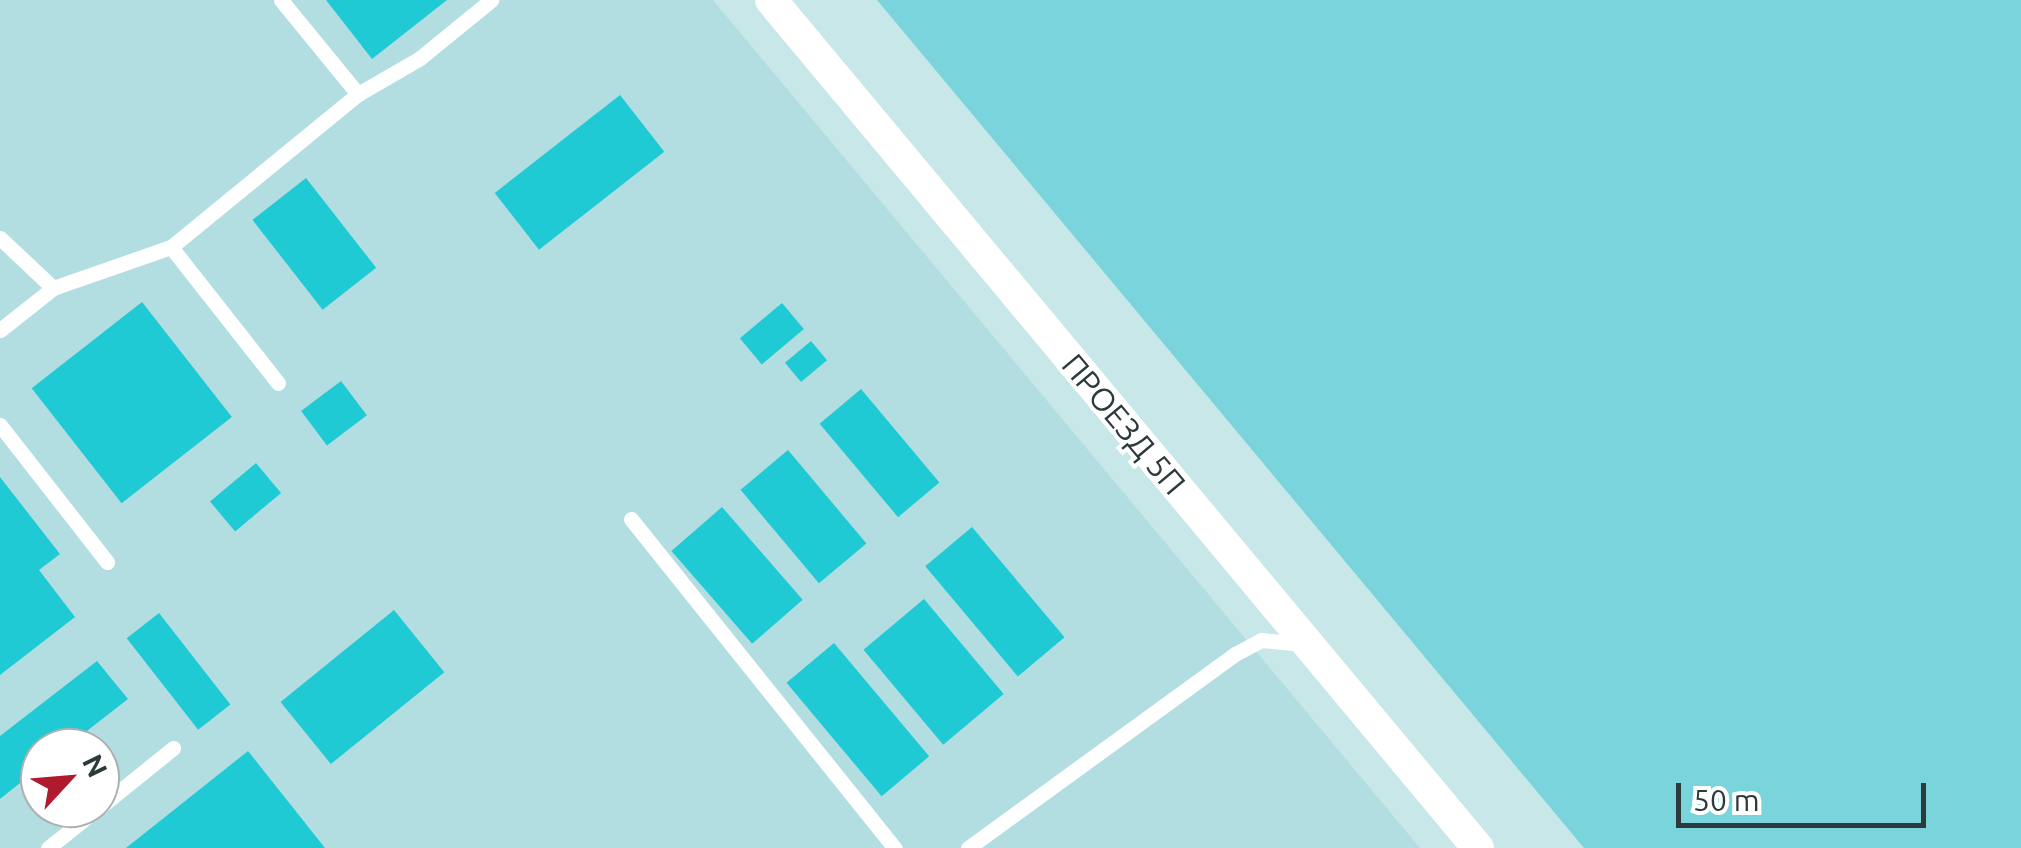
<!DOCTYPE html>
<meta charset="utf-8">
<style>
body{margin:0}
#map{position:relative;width:2021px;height:848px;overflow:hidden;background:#c7e7e9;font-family:Ubuntu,sans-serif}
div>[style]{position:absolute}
.built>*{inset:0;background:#b3dee1}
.green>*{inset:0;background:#7ad4db}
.building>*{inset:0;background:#20cad5;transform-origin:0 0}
.lane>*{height:15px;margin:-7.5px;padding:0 7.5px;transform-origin:7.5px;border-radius:7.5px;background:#fff}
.street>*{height:32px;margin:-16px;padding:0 16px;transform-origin:16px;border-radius:16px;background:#fff}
span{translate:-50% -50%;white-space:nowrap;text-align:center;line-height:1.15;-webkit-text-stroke:8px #fff;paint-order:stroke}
.street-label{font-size:32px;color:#2d3a3b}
.north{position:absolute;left:20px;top:728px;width:100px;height:100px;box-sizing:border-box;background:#fff;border:2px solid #abb0b1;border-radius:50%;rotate:64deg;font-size:28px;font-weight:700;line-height:40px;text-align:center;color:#2d3a3b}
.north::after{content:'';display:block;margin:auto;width:35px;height:45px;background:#af1b2d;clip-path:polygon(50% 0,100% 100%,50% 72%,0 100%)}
.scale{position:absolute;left:1676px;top:783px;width:250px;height:45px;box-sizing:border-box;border:5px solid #2d3a3b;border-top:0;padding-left:12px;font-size:30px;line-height:35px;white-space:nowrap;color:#2d3a3b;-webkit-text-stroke:8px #fff;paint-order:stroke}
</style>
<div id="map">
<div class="built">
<div style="clip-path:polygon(evenodd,0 0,713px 0,1420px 848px,0 848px,0 0,40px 748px,100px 748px,100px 808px,40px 808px,40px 748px)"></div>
</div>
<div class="green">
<div style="clip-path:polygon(877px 0,2021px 0,2021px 848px,1584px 848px)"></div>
</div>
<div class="building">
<div style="clip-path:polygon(326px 0,447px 0,372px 59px)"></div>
<div style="left:620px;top:95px;width:72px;height:159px;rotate:52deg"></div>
<div style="left:306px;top:178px;width:114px;height:68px;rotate:52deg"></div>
<div style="left:142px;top:302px;width:146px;height:140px;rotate:52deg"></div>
<div style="left:782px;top:303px;width:34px;height:55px;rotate:50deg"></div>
<div style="left:811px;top:341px;width:25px;height:34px;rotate:50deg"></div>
<div style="left:341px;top:381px;width:43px;height:50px;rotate:53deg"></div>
<div style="left:861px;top:389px;width:122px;height:54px;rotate:50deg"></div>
<div style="left:788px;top:450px;width:122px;height:62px;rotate:50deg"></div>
<div style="left:256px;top:463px;width:39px;height:60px;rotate:50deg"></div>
<div style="clip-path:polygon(0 477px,60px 554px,39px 570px,75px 617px,0 675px)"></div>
<div style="left:722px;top:507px;width:123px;height:67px;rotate:49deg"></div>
<div style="left:972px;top:527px;width:144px;height:61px;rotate:50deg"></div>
<div style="left:924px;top:599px;width:124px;height:79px;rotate:50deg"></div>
<div style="left:394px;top:610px;width:80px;height:146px;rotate:51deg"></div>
<div style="left:159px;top:613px;width:116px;height:41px;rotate:52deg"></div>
<div style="left:834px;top:643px;width:148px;height:62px;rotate:50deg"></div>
<div style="clip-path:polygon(97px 661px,128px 699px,65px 748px,40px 748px,40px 767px,0 799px,0 736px)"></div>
<div style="clip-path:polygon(248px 751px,325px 848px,126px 848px)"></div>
</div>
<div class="lane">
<div style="left:281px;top:0;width:122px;rotate:50.7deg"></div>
<div style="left:0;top:238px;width:73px;rotate:43.3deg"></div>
<div style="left:53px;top:288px;width:125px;rotate:-19.2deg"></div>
<div style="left:171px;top:247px;width:242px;rotate:-39.3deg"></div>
<div style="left:358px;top:94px;width:72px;rotate:-30.1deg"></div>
<div style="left:420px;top:58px;width:92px;rotate:-39.2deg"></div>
<div style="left:171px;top:247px;width:173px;rotate:51.8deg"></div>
<div style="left:0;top:330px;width:68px;rotate:-38.4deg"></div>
<div style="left:0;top:425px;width:174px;rotate:52deg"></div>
<div style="left:631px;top:519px;width:422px;rotate:51.3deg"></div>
<div style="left:100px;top:807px;width:94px;rotate:-38.9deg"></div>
<div style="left:48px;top:848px;width:64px;rotate:-38.7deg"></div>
<div style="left:968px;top:848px;width:330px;rotate:-36deg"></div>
<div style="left:1235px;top:654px;width:30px;rotate:-28deg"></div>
<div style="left:1261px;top:640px;width:41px;rotate:5.6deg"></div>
</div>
<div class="street">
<div style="left:771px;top:0;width:1104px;rotate:50.18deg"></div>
</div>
<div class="street-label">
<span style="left:1124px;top:424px;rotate:50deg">ПРОЕЗД 5П</span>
</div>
<div class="north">N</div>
<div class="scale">50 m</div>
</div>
